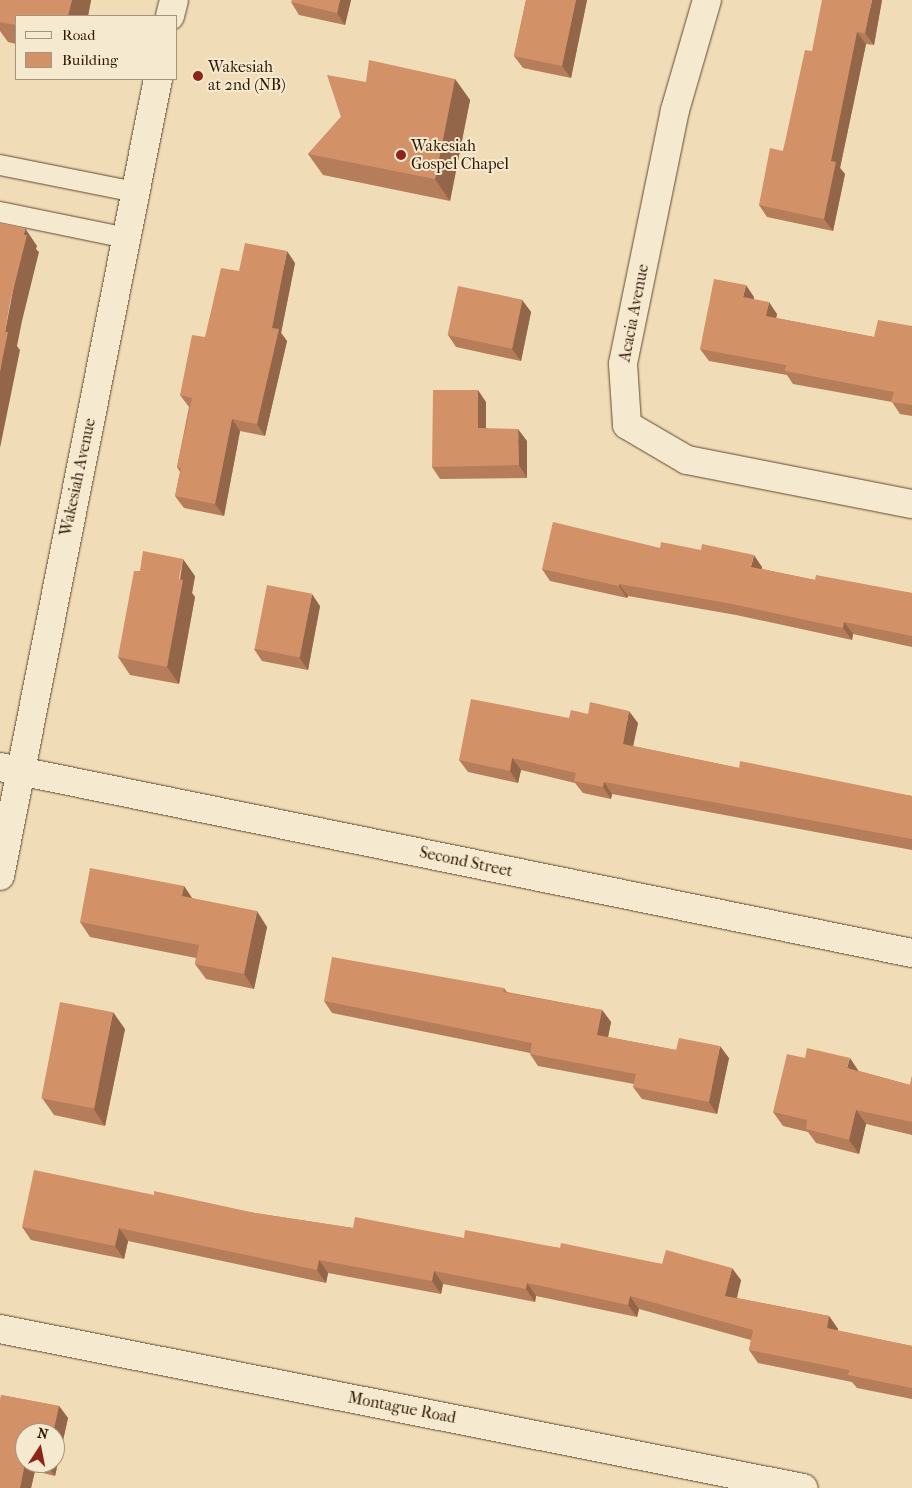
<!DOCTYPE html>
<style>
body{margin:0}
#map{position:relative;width:912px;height:1488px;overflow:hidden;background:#f0ddb7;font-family:"IM FELL French Canon",serif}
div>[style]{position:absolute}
.roads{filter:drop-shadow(0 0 1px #60492e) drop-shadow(0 0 1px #60492e)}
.service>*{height:20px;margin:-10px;padding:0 10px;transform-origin:10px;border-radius:10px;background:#f5e9d0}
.minor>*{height:28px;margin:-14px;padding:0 14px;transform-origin:14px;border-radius:14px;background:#f5e9d0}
.tertiary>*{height:28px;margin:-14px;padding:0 14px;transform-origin:14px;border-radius:14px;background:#f5e9d0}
.secondary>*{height:28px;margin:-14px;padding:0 14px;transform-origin:14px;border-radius:14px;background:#f5e9d0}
.wall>*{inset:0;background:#b57d59}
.shaded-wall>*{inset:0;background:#946649}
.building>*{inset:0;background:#d39168;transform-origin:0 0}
.dots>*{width:14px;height:14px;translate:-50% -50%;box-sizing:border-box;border:2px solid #f5e9d0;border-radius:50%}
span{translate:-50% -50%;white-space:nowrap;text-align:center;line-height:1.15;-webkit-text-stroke:4px #f5e9d0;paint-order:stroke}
.poi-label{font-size:16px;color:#301800}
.left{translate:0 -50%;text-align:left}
.street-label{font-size:16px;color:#301800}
.legend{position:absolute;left:15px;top:15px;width:162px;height:65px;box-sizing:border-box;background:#f5e9d0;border:1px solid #a6957d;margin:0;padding:6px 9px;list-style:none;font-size:15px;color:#301800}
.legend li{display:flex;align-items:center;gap:10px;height:25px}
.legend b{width:25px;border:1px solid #a6957d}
.north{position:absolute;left:15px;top:1423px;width:50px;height:50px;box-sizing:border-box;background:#f5e9d0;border:1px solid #a6957d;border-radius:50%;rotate:11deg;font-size:14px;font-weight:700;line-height:20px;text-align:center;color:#301800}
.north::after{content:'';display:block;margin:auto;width:18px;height:22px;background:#8f2418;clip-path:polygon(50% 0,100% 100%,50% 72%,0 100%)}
</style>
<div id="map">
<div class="roads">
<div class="service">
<div style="left:0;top:165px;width:138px;rotate:11.3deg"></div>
<div style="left:0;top:212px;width:130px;rotate:11.6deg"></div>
</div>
<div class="minor">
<div style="left:707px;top:0;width:115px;rotate:106.2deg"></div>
<div style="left:675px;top:110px;width:259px;rotate:101.6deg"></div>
<div style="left:623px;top:364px;width:61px;rotate:86.2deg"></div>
<div style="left:627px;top:425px;width:69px;rotate:30.3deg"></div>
<div style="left:687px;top:460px;width:229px;rotate:11.1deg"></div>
<div style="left:0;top:1329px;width:819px;rotate:11.2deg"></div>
</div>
<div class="tertiary">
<div style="left:0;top:767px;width:931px;rotate:11.53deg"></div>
</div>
<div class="secondary">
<div style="left:170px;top:16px;width:16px;rotate:-76deg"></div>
<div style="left:0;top:876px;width:813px;rotate:-78.79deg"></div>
</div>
</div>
<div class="wall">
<div style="clip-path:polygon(0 0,91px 0,88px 16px,16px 16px,16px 44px,8px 42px,0 31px)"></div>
<div style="clip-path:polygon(351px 0,345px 25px,299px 15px,291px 2px)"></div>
<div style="clip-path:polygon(526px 0,587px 0,571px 78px,523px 68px,514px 56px)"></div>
<div style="clip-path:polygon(882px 0,874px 45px,866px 44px,840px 168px,845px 174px,833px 231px,767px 217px,759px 205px,783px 151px,812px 51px)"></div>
<div style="clip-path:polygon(455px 79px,470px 100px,450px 201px,323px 175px,308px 154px,341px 117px,366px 82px)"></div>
<div style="clip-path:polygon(295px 263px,281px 333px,287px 341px,265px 436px,240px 431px,224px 516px,184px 508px,175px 496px,180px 472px,177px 467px,189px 407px,180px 395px,205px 337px,239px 271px)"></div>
<div style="clip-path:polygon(754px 297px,754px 299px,777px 314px,776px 318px,874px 337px,912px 326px,912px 416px,900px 414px,892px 402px,793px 384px,787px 375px,709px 361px,700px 349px)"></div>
<div style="clip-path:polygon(522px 300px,531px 312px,521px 361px,456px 347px,448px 335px)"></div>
<div style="clip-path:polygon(486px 402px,486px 428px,527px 441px,527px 478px,440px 479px,432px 467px)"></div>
<div style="clip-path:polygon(660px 548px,762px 567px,762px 569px,815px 580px,912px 593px,912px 647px,853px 634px,852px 640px,736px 615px,628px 596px,627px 598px,550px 581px,542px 569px)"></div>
<div style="clip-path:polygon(195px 576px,192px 593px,195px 597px,179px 684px,130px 675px,118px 657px)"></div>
<div style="clip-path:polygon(320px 606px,308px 670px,262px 661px,254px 649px)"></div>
<div style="clip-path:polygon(588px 714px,638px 723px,633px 746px,739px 768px,912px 796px,912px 850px,612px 794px,611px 799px,583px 793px,575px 783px,521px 770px,518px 783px,468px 772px,459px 760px,569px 718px)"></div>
<div style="clip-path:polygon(184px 886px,192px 898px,267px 927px,254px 989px,206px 979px,195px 964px,196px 958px,90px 937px,80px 922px)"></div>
<div style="clip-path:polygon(504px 988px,507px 992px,602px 1010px,611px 1022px,608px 1037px,676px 1050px,729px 1058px,717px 1114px,642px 1099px,633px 1087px,634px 1084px,538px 1066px,530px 1054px,530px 1053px,332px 1013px,324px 1001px)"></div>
<div style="clip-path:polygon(125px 1029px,105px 1126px,54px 1115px,42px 1098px)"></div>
<div style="clip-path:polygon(859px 1071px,910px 1085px,912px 1076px,912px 1135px,866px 1124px,859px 1154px,816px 1143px,808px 1132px,783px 1126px,773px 1112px)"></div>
<div style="clip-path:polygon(154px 1195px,255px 1213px,353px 1228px,464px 1238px,560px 1248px,662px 1264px,741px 1280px,737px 1298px,829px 1316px,838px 1329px,838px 1331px,912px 1346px,912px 1399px,857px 1388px,852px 1382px,758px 1363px,749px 1350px,751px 1340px,639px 1309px,637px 1317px,536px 1296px,535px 1302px,443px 1284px,441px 1294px,328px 1273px,326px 1283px,128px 1241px,124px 1259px,31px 1240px,22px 1227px)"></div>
<div style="clip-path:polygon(evenodd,1px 1395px,59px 1406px,68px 1418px,55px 1476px,35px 1471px,31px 1488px,0 1488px,0 1403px,1px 1395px,25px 1433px,55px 1433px,55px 1463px,25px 1463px,25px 1433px)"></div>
</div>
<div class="shaded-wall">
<div style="clip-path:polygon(72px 0,91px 0,88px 16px,68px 16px)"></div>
<div style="clip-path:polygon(340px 0,351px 0,345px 25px,337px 13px)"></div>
<div style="clip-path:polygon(576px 0,587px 0,571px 78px,562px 66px)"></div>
<div style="clip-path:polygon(872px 0,882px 0,874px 45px,865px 33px)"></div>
<div style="clip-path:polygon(857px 32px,866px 44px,840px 168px,845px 174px,833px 231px,824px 219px,831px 161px)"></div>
<div style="clip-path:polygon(455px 79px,470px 100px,450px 201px,435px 179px)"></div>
<div style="clip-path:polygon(25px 228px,37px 246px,36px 249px,39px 252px,22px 321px,17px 346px,20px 350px,0 448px,0 371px,5px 332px)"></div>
<div style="clip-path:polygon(287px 251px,295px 263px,281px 333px,287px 341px,265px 436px,257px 424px,272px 328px)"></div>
<div style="clip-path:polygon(746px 285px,754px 297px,752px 309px,743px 297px)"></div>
<div style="clip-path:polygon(522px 300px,531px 312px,521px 361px,512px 349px)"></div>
<div style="clip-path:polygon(769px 302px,777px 314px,774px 328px,766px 316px)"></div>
<div style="clip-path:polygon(478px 390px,486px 402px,486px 440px,478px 428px)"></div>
<div style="clip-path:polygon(232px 419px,240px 431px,224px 516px,215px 504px)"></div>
<div style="clip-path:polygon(518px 429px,527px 441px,527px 478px,519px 465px)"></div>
<div style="clip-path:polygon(754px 555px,762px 567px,760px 579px,751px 567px)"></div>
<div style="clip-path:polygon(183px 559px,195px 576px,192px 593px,195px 597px,179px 684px,167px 667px)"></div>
<div style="clip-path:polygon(619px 584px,628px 596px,627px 598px,619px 586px)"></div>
<div style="clip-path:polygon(312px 594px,320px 606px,308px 670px,299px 657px)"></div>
<div style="clip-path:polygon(844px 622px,853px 634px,852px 640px,843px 628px)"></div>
<div style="clip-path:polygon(629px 711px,638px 723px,631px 756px,623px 744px)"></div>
<div style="clip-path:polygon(512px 758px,521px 770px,518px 783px,510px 771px)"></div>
<div style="clip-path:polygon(604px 782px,612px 794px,611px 799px,603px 787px)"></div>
<div style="clip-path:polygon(184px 886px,194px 901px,182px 896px)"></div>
<div style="clip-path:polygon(257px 911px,267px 927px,254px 989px,244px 974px)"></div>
<div style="clip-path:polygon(602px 1010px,611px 1022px,606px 1047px,597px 1035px)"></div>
<div style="clip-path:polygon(113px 1012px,125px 1029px,105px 1126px,93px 1108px)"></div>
<div style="clip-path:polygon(720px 1046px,729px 1058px,717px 1114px,709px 1102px)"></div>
<div style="clip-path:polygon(850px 1058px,860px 1073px,847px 1068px)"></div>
<div style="clip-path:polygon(856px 1110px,866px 1124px,859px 1154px,849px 1140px)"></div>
<div style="clip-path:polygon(119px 1228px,128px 1241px,124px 1259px,115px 1246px)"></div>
<div style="clip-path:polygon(319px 1260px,328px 1273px,326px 1283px,317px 1270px)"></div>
<div style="clip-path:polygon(732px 1268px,741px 1280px,734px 1309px,725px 1296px)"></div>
<div style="clip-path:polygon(434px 1271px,443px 1284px,441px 1294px,432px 1281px)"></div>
<div style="clip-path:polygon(527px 1283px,536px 1296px,535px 1302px,526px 1289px)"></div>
<div style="clip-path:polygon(630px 1296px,639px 1309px,637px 1317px,628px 1305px)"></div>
<div style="clip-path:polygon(829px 1316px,838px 1329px,836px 1341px,827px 1328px)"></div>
<div style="clip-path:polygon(59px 1406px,68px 1418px,55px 1476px,46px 1464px,55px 1463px,55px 1433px,53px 1433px)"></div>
<div style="clip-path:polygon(25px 1463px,29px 1463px,35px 1471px,31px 1488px,20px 1488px)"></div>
</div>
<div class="building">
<div style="clip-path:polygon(0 0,72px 0,68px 16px,16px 16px,16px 25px,0 22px)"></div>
<div style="clip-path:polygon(292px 0,340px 0,337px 13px,291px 2px)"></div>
<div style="clip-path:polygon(526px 0,576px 0,562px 66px,514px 56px)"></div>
<div style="clip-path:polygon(822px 0,872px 0,865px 33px,857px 32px,831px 161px,836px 162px,824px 219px,759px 205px,770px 148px,783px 151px,805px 50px,812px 51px)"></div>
<div style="clip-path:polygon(369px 60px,455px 79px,435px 179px,308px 154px,341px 117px,327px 75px,366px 82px)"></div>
<div style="clip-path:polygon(0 223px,25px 228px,24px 235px,27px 235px,10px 303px,5px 332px,8px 332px,0 371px)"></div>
<div style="clip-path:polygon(245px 243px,287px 251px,272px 328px,279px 329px,257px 424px,232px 419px,215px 504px,175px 496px,181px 468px,177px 467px,192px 398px,180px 395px,192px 335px,205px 337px,221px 268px,239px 271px)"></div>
<div style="clip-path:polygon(714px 279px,746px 285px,743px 297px,769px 302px,766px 316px,874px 337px,878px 320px,912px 326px,912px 405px,891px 402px,894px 392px,785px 371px,786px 365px,700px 349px)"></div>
<div style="left:458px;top:286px;width:66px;height:50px;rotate:12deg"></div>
<div style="clip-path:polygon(433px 390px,478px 390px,478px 428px,518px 429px,519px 465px,432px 467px)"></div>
<div style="clip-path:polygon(553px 522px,660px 548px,661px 542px,701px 550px,702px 544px,754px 555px,751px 567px,815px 580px,816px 575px,912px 593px,912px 636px,844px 622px,843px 628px,727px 603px,619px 584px,619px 586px,542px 569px)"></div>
<div style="clip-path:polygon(143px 551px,183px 559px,179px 579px,183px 580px,167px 667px,118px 657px,134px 571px,140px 571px)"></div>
<div style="left:267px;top:585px;width:46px;height:65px;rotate:11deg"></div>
<div style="clip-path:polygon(471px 699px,569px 718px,571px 710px,588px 714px,590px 702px,629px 711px,623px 744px,739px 768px,740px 761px,912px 796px,912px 839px,604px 782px,603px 787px,574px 781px,576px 773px,512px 758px,510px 771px,459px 760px)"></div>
<div style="clip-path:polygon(90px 868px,184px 886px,182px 896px,257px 911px,244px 974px,195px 964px,199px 945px,80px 922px)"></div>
<div style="clip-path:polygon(332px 957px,504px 988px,503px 992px,602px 1010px,597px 1035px,676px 1050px,679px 1038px,720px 1046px,709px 1102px,633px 1087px,636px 1074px,530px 1054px,532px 1043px,324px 1001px)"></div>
<div style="left:60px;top:1002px;width:54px;height:98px;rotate:11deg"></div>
<div style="clip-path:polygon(807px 1048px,850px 1058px,847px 1068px,910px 1085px,912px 1076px,912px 1122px,856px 1110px,849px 1140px,806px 1129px,807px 1120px,773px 1112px,787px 1054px,805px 1058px)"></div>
<div style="clip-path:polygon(34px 1170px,154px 1195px,154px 1191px,255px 1213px,353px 1228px,355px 1217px,464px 1238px,465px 1230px,560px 1248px,561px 1243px,662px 1264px,666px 1250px,732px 1268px,725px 1296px,829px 1316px,827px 1328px,912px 1346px,912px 1388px,848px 1375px,849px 1370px,749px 1350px,753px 1330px,630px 1296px,628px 1305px,527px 1283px,526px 1289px,434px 1271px,432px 1281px,319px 1260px,317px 1270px,119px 1228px,115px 1246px,22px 1227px)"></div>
<div style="clip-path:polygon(1px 1395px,59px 1406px,53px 1433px,25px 1433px,25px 1463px,20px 1488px,0 1488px,0 1403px)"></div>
</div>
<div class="dots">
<div style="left:198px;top:76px;background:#8f2418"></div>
<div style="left:401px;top:155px;background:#8f2418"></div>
</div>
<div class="poi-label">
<span class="left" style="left:208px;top:76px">Wakesiah<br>at 2nd (NB)</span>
<span class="left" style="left:411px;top:155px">Wakesiah<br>Gospel Chapel</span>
</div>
<div class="street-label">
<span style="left:634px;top:313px;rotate:-79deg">Acacia Avenue</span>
<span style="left:78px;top:477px;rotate:-78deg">Wakesiah Avenue</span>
<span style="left:466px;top:862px;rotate:12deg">Second Street</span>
<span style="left:402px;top:1408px;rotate:11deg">Montague Road</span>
</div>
<ul class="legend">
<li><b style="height:6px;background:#f5e9d0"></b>Road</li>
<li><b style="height:14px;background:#d39168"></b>Building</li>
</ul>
<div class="north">N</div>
</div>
